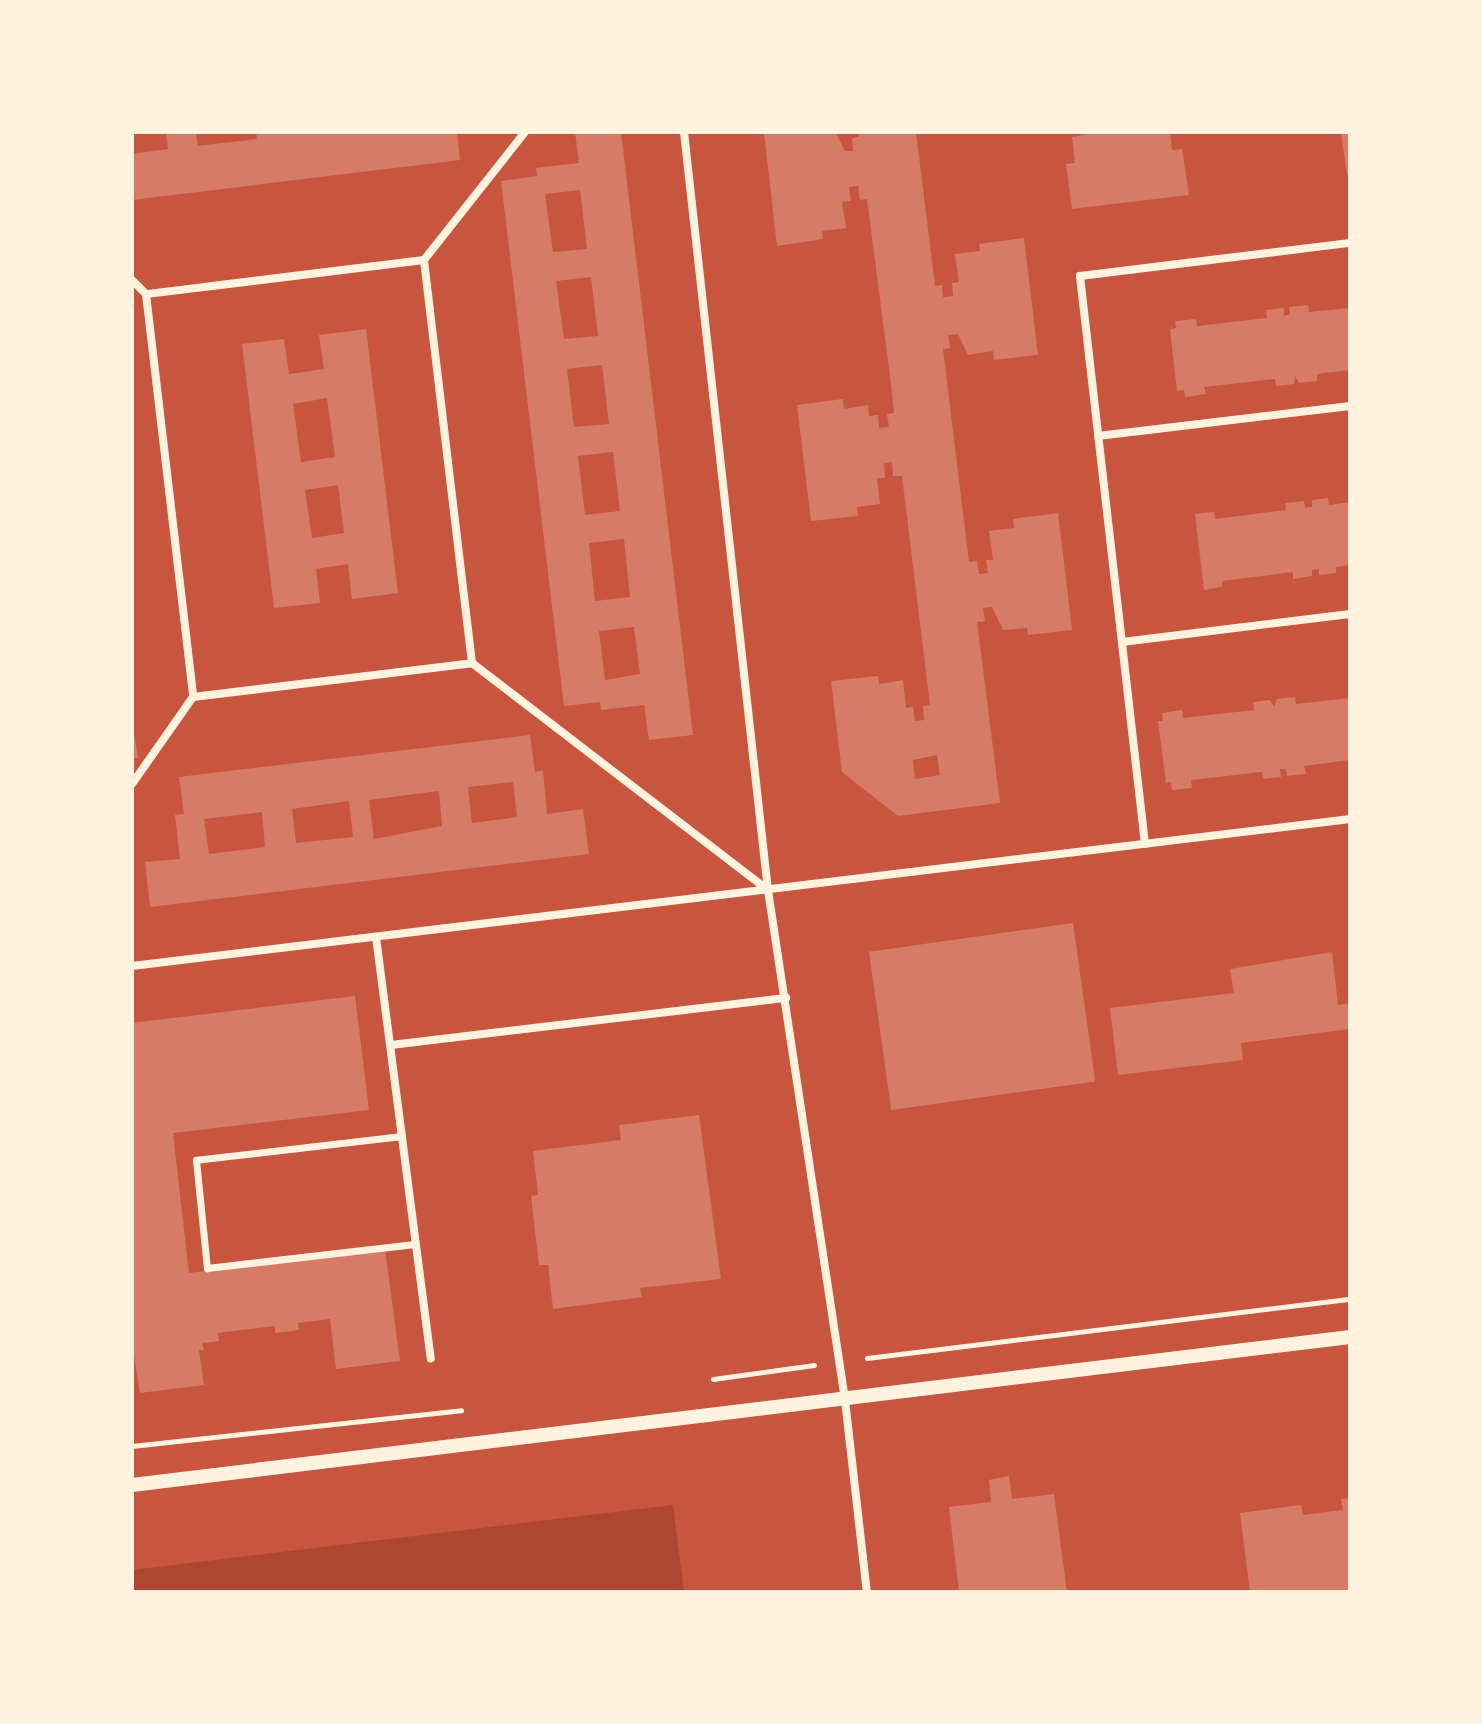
<!DOCTYPE html>
<style>
body{margin:0}
#map{position:relative;width:1482px;height:1724px;overflow:hidden;background:#c8553d;font-family:Signika,sans-serif}
div>[style]{position:absolute}
.green>*{inset:0;background:#ae4732}
.building>*{inset:0;background:#d67c66;transform-origin:0 0}
.path>*{height:5px;margin:-2.5px;padding:0 2.5px;transform-origin:2.5px;border-radius:2.5px;background:#fff3e0}
.pedestrian>*{height:7px;margin:-3.5px;padding:0 3.5px;transform-origin:3.5px;border-radius:3.5px;background:#fff3e0}
.minor>*{height:8px;margin:-4px;padding:0 4px;transform-origin:4px;border-radius:4px;background:#fff3e0}
.tertiary>*{height:14px;margin:-7px;padding:0 7px;transform-origin:7px;border-radius:7px;background:#fff3e0}
span{translate:-50% -50%;white-space:nowrap;text-align:center;line-height:1.15;-webkit-text-stroke:8px #fff3e0;paint-order:stroke}
.frame{position:absolute;inset:0;border:134px solid #fff3e0;pointer-events:none}
</style>
<div id="map">
<div class="green">
<div style="clip-path:polygon(673px 1505px,684px 1592px,132px 1592px,132px 1570px)"></div>
</div>
<div class="building">
<div style="clip-path:polygon(166px 132px,196px 132px,198px 146px,257px 139px,256px 132px,457px 132px,460px 160px,132px 200px,132px 154px,168px 149px)"></div>
<div style="clip-path:polygon(evenodd,575px 132px,621px 132px,693px 735px,649px 740px,644px 705px,601px 710px,600px 702px,564px 706px,501px 181px,537px 176px,536px 168px,579px 163px,575px 132px,580px 190px,587px 249px,553px 252px,545px 194px,580px 190px,575px 132px,591px 277px,598px 336px,564px 339px,556px 281px,591px 277px,575px 132px,602px 365px,609px 424px,574px 427px,567px 369px,602px 365px,575px 132px,613px 452px,620px 511px,585px 515px,578px 456px,613px 452px,575px 132px,624px 539px,630px 597px,595px 601px,589px 543px,624px 539px,575px 132px,634px 627px,640px 674px,605px 680px,599px 631px,634px 627px)"></div>
<div style="clip-path:polygon(evenodd,764px 132px,835px 132px,845px 151px,853px 151px,852px 138px,859px 137px,859px 132px,916px 132px,935px 286px,942px 285px,943px 297px,953px 296px,952px 283px,959px 282px,955px 254px,980px 251px,979px 244px,1024px 238px,1038px 355px,994px 360px,993px 351px,968px 355px,958px 334px,948px 335px,950px 348px,943px 349px,969px 562px,977px 561px,979px 574px,988px 573px,986px 560px,993px 560px,989px 531px,1014px 528px,1013px 519px,1058px 513px,1072px 630px,1028px 635px,1027px 628px,1003px 630px,992px 607px,983px 608px,985px 621px,977px 622px,1000px 803px,898px 816px,842px 772px,831px 681px,878px 676px,879px 684px,903px 680px,906px 708px,913px 707px,915px 721px,924px 720px,923px 706px,930px 705px,902px 476px,893px 476px,892px 462px,884px 463px,885px 478px,877px 478px,880px 504px,857px 507px,858px 516px,811px 521px,797px 405px,843px 399px,844px 409px,868px 405px,869px 416px,878px 415px,879px 428px,889px 427px,887px 414px,894px 413px,891px 384px,867px 199px,860px 200px,858px 186px,849px 187px,851px 201px,842px 202px,846px 228px,822px 231px,823px 239px,777px 246px,764px 132px,937px 755px,940px 775px,915px 779px,913px 760px,937px 755px)"></div>
<div style="clip-path:polygon(1098px 132px,1170px 132px,1172px 150px,1182px 149px,1189px 195px,1072px 209px,1066px 164px,1075px 163px,1072px 137px)"></div>
<div style="clip-path:polygon(1341px 132px,1350px 132px,1350px 175px,1347px 175px)"></div>
<div style="clip-path:polygon(1308px 305px,1309px 312px,1350px 308px,1350px 370px,1317px 374px,1317px 381px,1299px 383px,1295px 376px,1294px 384px,1276px 386px,1275px 379px,1204px 387px,1206px 394px,1185px 397px,1184px 390px,1177px 391px,1170px 329px,1176px 328px,1175px 321px,1196px 319px,1197px 326px,1267px 318px,1266px 310px,1284px 308px,1284px 316px,1290px 314px,1289px 307px)"></div>
<div style="clip-path:polygon(evenodd,366px 329px,398px 593px,352px 599px,348px 564px,316px 569px,320px 603px,274px 608px,242px 344px,284px 339px,289px 374px,324px 369px,319px 335px,366px 329px,327px 398px,335px 457px,301px 462px,293px 404px,327px 398px,366px 329px,338px 485px,344px 533px,312px 538px,305px 490px,338px 485px)"></div>
<div style="clip-path:polygon(1328px 498px,1329px 505px,1350px 502px,1350px 565px,1336px 567px,1336px 573px,1319px 575px,1319px 569px,1312px 570px,1312px 576px,1293px 579px,1293px 572px,1222px 581px,1222px 587px,1204px 590px,1195px 514px,1214px 512px,1215px 519px,1286px 510px,1285px 503px,1304px 501px,1305px 508px,1312px 507px,1312px 500px)"></div>
<div style="clip-path:polygon(1295px 697px,1296px 704px,1350px 698px,1350px 760px,1304px 766px,1306px 774px,1287px 776px,1286px 769px,1280px 769px,1281px 777px,1263px 779px,1262px 772px,1191px 780px,1192px 788px,1172px 790px,1171px 782px,1166px 783px,1158px 721px,1163px 721px,1162px 713px,1182px 710px,1183px 718px,1254px 710px,1253px 702px,1270px 700px,1274px 707px,1277px 699px)"></div>
<div style="clip-path:polygon(132px 721px,138px 758px,132px 758px)"></div>
<div style="clip-path:polygon(evenodd,530px 735px,535px 772px,543px 770px,547px 814px,583px 809px,589px 854px,150px 907px,145px 862px,180px 859px,175px 815px,184px 814px,179px 777px,530px 735px,513px 782px,517px 817px,472px 823px,468px 787px,513px 782px,530px 735px,439px 791px,442px 826px,374px 839px,369px 800px,439px 791px,530px 735px,349px 801px,353px 837px,296px 843px,292px 809px,349px 801px,530px 735px,262px 812px,265px 847px,209px 854px,204px 819px,262px 812px)"></div>
<div style="left:1073px;top:923px;width:160px;height:206px;rotate:82deg"></div>
<div style="clip-path:polygon(1332px 952px,1338px 1005px,1350px 1003px,1350px 1029px,1241px 1043px,1243px 1060px,1118px 1075px,1110px 1008px,1234px 993px,1230px 969px)"></div>
<div style="clip-path:polygon(355px 996px,369px 1110px,173px 1133px,189px 1273px,385px 1249px,400px 1361px,336px 1369px,330px 1319px,298px 1323px,299px 1330px,275px 1333px,275px 1326px,218px 1333px,219px 1341px,202px 1343px,204px 1350px,199px 1350px,204px 1385px,140px 1393px,132px 1343px,132px 1023px)"></div>
<div style="clip-path:polygon(699px 1115px,721px 1279px,640px 1288px,642px 1297px,553px 1309px,548px 1265px,539px 1265px,531px 1196px,538px 1195px,533px 1151px,621px 1140px,619px 1125px)"></div>
<div style="clip-path:polygon(1009px 1476px,1012px 1499px,1054px 1494px,1067px 1592px,959px 1592px,949px 1507px,991px 1502px,989px 1480px)"></div>
<div style="clip-path:polygon(1350px 1498px,1350px 1592px,1250px 1592px,1240px 1513px,1301px 1505px,1303px 1515px,1343px 1510px,1341px 1499px)"></div>
</div>
<div class="path">
<div style="left:867px;top:1358px;width:487px;rotate:-7deg"></div>
<div style="left:713px;top:1379px;width:102px;rotate:-7.9deg"></div>
<div style="left:132px;top:1446px;width:331px;rotate:-6.2deg"></div>
</div>
<div class="pedestrian">
<div style="left:402px;top:1136px;width:207px;rotate:173.4deg"></div>
<div style="left:196px;top:1160px;width:109px;rotate:84.2deg"></div>
<div style="left:207px;top:1268px;width:209px;rotate:-6.6deg"></div>
</div>
<div class="minor">
<div style="left:684px;top:132px;width:763px;rotate:83.68deg"></div>
<div style="left:768px;top:890px;width:516px;rotate:81.41deg"></div>
<div style="left:845px;top:1400px;width:193px;rotate:83.5deg"></div>
<div style="left:424px;top:260px;width:163px;rotate:-51.7deg"></div>
<div style="left:132px;top:280px;width:20px;rotate:45deg"></div>
<div style="left:146px;top:294px;width:406px;rotate:83.3deg"></div>
<div style="left:193px;top:697px;width:281px;rotate:-6.9deg"></div>
<div style="left:472px;top:663px;width:406px;rotate:-96.8deg"></div>
<div style="left:424px;top:260px;width:280px;rotate:173deg"></div>
<div style="left:1098px;top:436px;width:254px;rotate:-6.8deg"></div>
<div style="left:1122px;top:642px;width:230px;rotate:-7deg"></div>
<div style="left:472px;top:663px;width:373px;rotate:37.5deg"></div>
<div style="left:132px;top:784px;width:106px;rotate:-55deg"></div>
<div style="left:1145px;top:844px;width:572px;rotate:-96.53deg"></div>
<div style="left:1080px;top:276px;width:272px;rotate:-7deg"></div>
<div style="left:376px;top:937px;width:425px;rotate:82.6deg"></div>
<div style="left:132px;top:966px;width:1227px;rotate:-6.88deg"></div>
<div style="left:391px;top:1045px;width:398px;rotate:-6.8deg"></div>
</div>
<div class="tertiary">
<div style="left:132px;top:1485px;width:1227px;rotate:-6.93deg"></div>
</div>
<div class="frame"></div>
</div>
